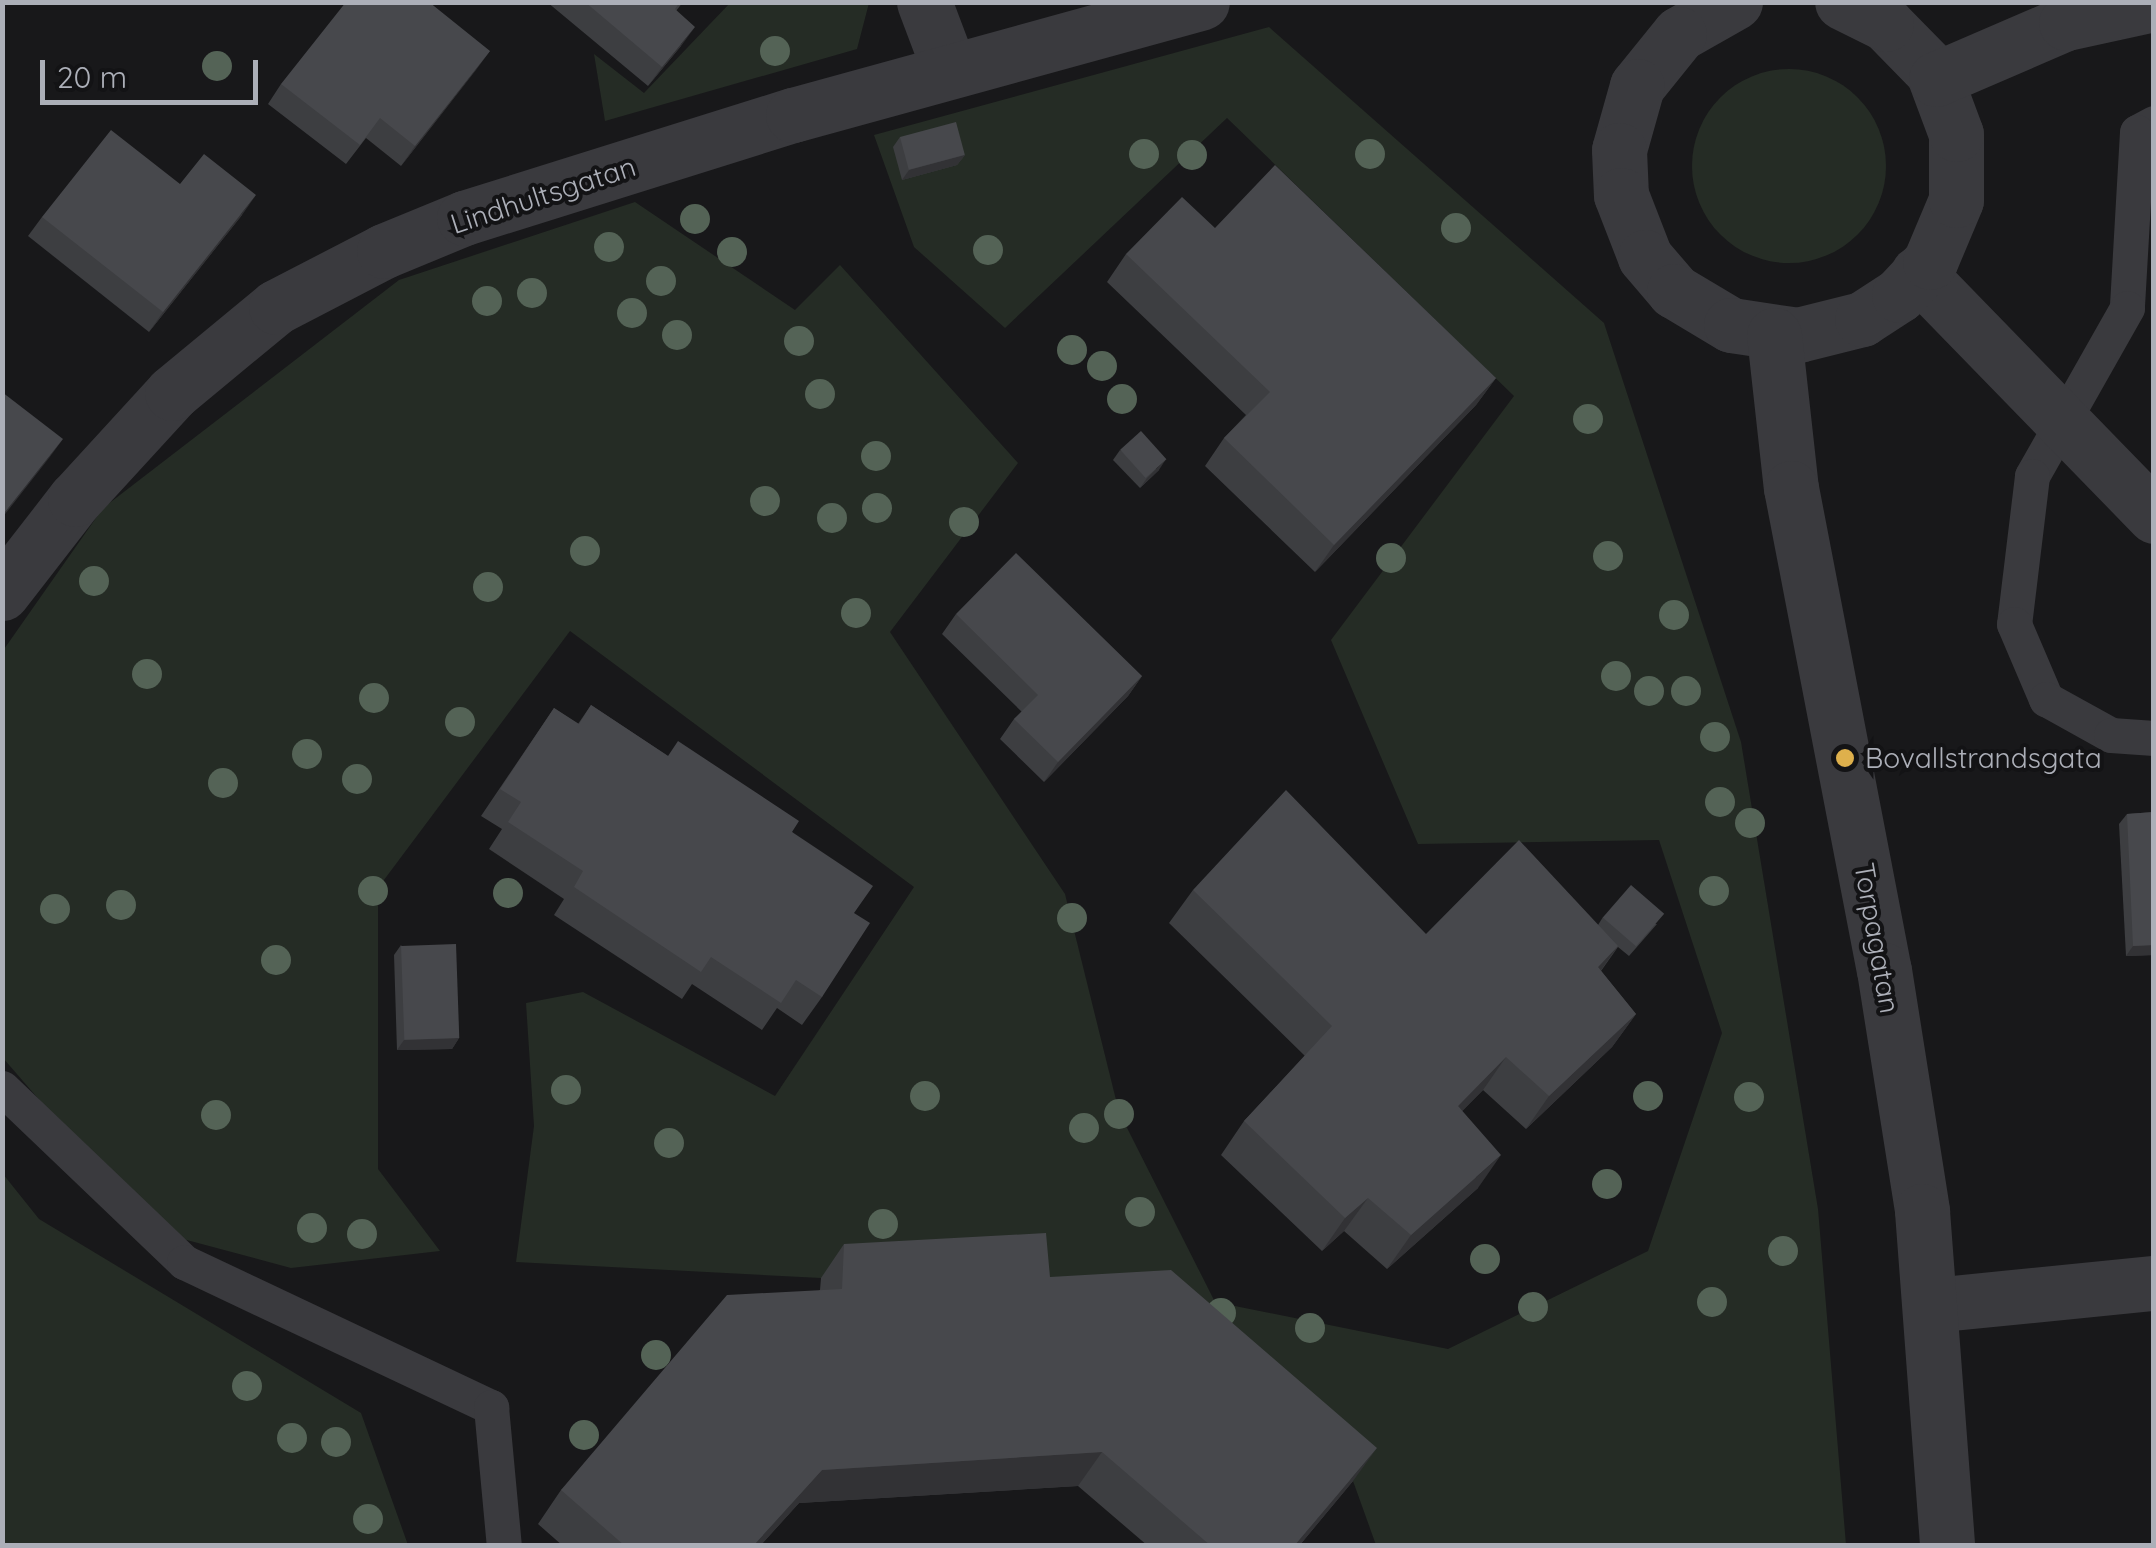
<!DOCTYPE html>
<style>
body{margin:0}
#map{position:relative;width:2156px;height:1548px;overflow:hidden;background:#18181a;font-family:Quicksand,sans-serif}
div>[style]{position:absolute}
.green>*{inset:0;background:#252c25}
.round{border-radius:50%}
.service>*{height:35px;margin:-17.5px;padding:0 17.5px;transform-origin:17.5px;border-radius:17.5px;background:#3a3a3e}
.minor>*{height:55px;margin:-27.5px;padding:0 27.5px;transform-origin:27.5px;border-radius:27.5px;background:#3a3a3e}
.tertiary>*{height:55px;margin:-27.5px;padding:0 27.5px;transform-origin:27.5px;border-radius:27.5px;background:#3a3a3e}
.trees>*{width:30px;height:30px;margin:-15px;border-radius:50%;background:#546356}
.wall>*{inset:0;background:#3d3e41}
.shaded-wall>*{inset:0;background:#323235}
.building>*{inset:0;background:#47484c;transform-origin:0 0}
.dots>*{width:28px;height:28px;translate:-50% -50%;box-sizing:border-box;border:5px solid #131315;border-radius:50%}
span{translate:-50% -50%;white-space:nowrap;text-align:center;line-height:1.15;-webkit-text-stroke:8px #131315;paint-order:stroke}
.street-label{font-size:28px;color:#acafb8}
.poi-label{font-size:28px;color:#acafb8}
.left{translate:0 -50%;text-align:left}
.frame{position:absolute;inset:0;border:5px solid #acafb8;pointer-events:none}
.scale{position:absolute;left:40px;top:60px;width:218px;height:45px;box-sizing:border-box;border:5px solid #acafb8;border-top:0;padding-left:12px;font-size:30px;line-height:35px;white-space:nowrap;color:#acafb8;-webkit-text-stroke:8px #131315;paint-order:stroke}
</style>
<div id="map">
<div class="green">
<div style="clip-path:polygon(730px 3px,869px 3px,857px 49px,605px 121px,594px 54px,644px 93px)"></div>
<div style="clip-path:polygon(1269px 27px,1604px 323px,1741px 742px,1818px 1209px,1846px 1545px,1376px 1545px,1353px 1481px,1027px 1310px,1022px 1266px,821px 1278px,516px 1262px,534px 1126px,526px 1003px,583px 992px,775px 1096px,914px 887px,570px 631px,378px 888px,378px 1169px,440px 1251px,291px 1268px,153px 1231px,3px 1058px,2px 652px,103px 508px,399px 280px,635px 202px,795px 310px,840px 265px,1018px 463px,890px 632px,1065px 894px,1119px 1112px,1215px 1302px,1448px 1349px,1648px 1251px,1722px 1033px,1659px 840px,1418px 844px,1331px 640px,1514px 396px,1227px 118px,1005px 328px,914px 247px,874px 135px)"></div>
<div class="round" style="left:1692px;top:69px;width:194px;height:194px"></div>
<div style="clip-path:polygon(3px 1174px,39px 1219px,361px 1413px,408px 1545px,3px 1545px)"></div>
</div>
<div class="service">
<div style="left:2154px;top:123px;width:19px;rotate:152deg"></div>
<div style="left:2137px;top:132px;width:176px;rotate:93.3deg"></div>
<div style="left:2127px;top:308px;width:193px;rotate:119.5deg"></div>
<div style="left:2032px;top:476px;width:149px;rotate:96.9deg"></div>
<div style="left:2014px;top:624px;width:82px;rotate:66.9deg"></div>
<div style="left:2046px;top:699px;width:74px;rotate:29deg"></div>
<div style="left:2111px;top:735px;width:43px;rotate:4deg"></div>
<div style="left:2px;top:1088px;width:252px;rotate:43.7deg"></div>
<div style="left:184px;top:1262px;width:340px;rotate:25.3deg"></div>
<div style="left:491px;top:1407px;width:140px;rotate:84.7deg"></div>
</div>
<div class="minor">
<div style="left:924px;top:2px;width:71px;rotate:69.3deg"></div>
<div style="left:1918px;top:273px;width:339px;rotate:45.8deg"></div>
<div style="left:2px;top:593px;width:119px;rotate:-52.2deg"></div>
<div style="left:75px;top:499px;width:144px;rotate:-47.5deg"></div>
<div style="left:172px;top:393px;width:135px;rotate:-39.6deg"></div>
<div style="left:276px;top:307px;width:122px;rotate:-27.4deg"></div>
<div style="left:384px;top:251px;width:87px;rotate:-22.4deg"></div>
<div style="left:464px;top:218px;width:345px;rotate:-17.4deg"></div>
<div style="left:793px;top:115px;width:424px;rotate:-15.4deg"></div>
<div style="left:1932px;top:1305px;width:223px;rotate:-5.7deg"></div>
</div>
<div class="tertiary">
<div style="left:1735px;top:2px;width:64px;rotate:150.3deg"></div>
<div style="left:1679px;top:34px;width:67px;rotate:128.9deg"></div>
<div style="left:1637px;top:86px;width:66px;rotate:105.7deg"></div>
<div style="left:1619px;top:150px;width:45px;rotate:87.5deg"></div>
<div style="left:1621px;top:195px;width:66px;rotate:68.8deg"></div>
<div style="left:1645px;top:257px;width:45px;rotate:49.5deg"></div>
<div style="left:1674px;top:291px;width:66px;rotate:30.8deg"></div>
<div style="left:1731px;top:325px;width:68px;rotate:8.5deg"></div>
<div style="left:1798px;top:335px;width:66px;rotate:-14deg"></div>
<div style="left:1862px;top:319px;width:44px;rotate:-33deg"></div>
<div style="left:1899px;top:295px;width:45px;rotate:-46.8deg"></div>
<div style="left:1930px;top:262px;width:67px;rotate:-67.2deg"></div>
<div style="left:1956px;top:200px;width:66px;rotate:-90deg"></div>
<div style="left:1956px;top:134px;width:66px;rotate:-110.4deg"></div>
<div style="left:1933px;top:72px;width:67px;rotate:-134.4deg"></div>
<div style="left:1886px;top:24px;width:49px;rotate:-153.4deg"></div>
<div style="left:1936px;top:79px;width:142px;rotate:-23.3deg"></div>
<div style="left:2066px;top:23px;width:90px;rotate:-12.2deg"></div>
<div style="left:1774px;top:335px;width:154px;rotate:83.7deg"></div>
<div style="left:1791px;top:488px;width:491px;rotate:79.1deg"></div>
<div style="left:1884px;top:970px;width:244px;rotate:81deg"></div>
<div style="left:1922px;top:1211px;width:336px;rotate:85.7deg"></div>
</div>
<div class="trees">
<div style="left:775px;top:51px"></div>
<div style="left:217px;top:66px"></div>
<div style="left:1144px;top:154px"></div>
<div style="left:1370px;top:154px"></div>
<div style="left:1192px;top:155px"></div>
<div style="left:695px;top:219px"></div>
<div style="left:1456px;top:228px"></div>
<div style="left:609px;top:247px"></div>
<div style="left:988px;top:250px"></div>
<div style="left:732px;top:252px"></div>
<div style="left:661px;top:281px"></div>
<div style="left:532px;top:293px"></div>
<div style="left:487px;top:301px"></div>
<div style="left:632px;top:313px"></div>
<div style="left:677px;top:335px"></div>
<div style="left:799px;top:341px"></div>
<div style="left:1072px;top:350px"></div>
<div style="left:1102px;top:366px"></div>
<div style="left:820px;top:394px"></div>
<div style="left:1122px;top:399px"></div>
<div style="left:1588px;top:419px"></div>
<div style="left:876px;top:456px"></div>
<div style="left:765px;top:501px"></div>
<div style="left:877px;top:508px"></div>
<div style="left:832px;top:518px"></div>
<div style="left:964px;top:522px"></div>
<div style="left:585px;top:551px"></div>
<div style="left:1608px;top:556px"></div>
<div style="left:1391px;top:558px"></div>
<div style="left:94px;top:581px"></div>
<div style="left:488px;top:587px"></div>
<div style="left:856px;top:613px"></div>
<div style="left:1674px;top:615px"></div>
<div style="left:147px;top:674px"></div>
<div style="left:1616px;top:676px"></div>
<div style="left:1649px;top:691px"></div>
<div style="left:1686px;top:691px"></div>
<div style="left:374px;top:698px"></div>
<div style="left:460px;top:722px"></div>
<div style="left:1715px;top:737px"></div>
<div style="left:307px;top:754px"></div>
<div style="left:357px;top:779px"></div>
<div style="left:223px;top:783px"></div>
<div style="left:1720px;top:802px"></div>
<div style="left:1750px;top:823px"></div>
<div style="left:373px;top:891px"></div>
<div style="left:1714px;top:891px"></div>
<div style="left:508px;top:893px"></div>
<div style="left:121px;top:905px"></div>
<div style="left:55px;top:909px"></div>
<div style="left:1072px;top:918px"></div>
<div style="left:276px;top:960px"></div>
<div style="left:566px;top:1090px"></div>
<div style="left:925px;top:1096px"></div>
<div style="left:1648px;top:1096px"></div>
<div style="left:1749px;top:1097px"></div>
<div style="left:1119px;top:1114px"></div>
<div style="left:216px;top:1115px"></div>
<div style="left:1084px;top:1128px"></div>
<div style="left:669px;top:1143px"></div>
<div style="left:1607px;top:1184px"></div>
<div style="left:1140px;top:1212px"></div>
<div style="left:883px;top:1224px"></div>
<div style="left:312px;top:1228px"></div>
<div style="left:362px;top:1234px"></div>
<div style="left:1783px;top:1251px"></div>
<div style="left:1485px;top:1259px"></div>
<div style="left:1712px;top:1302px"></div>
<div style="left:1533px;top:1307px"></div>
<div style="left:1221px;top:1313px"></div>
<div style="left:1310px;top:1328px"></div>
<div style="left:656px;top:1355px"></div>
<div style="left:247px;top:1386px"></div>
<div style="left:584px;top:1435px"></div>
<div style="left:292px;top:1438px"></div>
<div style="left:336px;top:1442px"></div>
<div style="left:368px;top:1519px"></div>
</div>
<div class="wall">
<div style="clip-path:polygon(547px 2px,683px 2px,676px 11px,681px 46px,648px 86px)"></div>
<div style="clip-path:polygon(490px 51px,401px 166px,366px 138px,346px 164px,268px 104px,281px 84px)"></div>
<div style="clip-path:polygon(900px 137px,965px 155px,957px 165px,902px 180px,893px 147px)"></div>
<div style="clip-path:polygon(180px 184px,242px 215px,149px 332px,28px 236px,42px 217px)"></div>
<div style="clip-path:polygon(1215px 228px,1496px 378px,1476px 405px,1315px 572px,1205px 466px,1224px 438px,1246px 415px,1107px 282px,1126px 254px)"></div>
<div style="clip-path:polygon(1120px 450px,1159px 470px,1140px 488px,1113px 460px)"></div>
<div style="clip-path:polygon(956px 614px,1142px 676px,1128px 696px,1044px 782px,1000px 739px,1014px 719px,1022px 712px,942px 634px)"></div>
<div style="clip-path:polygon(591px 705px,668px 756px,792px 832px,854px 913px,822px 997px,802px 1025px,777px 1008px,762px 1030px,692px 984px,682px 999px,554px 915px,564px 899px,489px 849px,502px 829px,481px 816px,554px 708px,578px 724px)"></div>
<div style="clip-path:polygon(2154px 812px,2154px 955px,2126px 956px,2119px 824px,2127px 814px)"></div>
<div style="clip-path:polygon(1193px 890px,1426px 934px,1598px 925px,1603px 917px,1657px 924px,1629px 956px,1618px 947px,1601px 971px,1636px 1014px,1612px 1047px,1526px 1129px,1483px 1090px,1462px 1111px,1478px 1188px,1387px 1269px,1344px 1231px,1322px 1251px,1221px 1155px,1244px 1121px,1305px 1056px,1169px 923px)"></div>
<div style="clip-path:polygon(401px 945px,459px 1038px,452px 1049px,397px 1050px,394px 955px)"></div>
<div style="clip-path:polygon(844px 1244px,1050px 1277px,1353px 1481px,1299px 1546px,1148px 1546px,1078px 1486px,799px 1503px,760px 1546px,563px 1546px,538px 1524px,561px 1490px,820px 1290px,821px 1278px)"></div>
</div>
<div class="shaded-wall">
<div style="clip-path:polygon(695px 27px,681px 46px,648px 86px,662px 67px)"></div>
<div style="clip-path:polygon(490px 51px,476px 70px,401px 166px,415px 146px)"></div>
<div style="clip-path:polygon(965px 155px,957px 165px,902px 180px,909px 170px)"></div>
<div style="clip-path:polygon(256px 195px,242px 215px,149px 332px,163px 312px)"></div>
<div style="clip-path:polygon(1496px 378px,1476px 405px,1315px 572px,1334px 545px)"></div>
<div style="clip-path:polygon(63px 439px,49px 458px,2px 518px,2px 516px)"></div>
<div style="clip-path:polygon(1166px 459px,1159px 470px,1140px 488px,1147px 478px)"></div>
<div style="clip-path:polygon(1142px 676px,1128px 696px,1044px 782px,1058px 762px)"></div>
<div style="clip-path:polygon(2154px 945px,2154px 955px,2126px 956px,2133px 946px)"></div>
<div style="clip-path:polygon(1618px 946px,1594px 980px,1598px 967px)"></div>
<div style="clip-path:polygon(1636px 1014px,1612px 1047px,1526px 1129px,1549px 1096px)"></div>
<div style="clip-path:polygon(459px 1038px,452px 1049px,397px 1050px,404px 1040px)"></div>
<div style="clip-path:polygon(1506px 1057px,1483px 1090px,1434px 1140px,1458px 1106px)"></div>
<div style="clip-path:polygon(1501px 1155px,1478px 1188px,1387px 1269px,1411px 1235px)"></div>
<div style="clip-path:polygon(1368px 1198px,1344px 1231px,1322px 1251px,1345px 1218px)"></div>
<div style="clip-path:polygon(1377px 1448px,1353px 1481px,1299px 1546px,1294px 1546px)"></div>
<div style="clip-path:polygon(1102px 1452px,1078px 1486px,799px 1503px,760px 1546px,753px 1546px,822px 1470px)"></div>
</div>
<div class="building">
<div style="clip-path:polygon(346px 2px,429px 2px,490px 51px,415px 146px,380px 118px,360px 145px,281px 84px)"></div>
<div style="clip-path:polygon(585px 2px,680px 2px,675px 9px,695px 27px,662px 67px)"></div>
<div style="left:956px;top:122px;width:34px;height:58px;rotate:75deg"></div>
<div style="clip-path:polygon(111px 130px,180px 184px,204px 154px,256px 195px,163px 312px,42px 217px)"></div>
<div style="clip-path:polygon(1275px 165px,1496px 378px,1334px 545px,1224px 438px,1270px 392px,1126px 254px,1182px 197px,1215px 228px)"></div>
<div style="clip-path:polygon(2px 392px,63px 439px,2px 516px)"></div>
<div style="left:1141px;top:431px;width:38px;height:28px;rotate:48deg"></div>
<div style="clip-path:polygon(1016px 553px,1142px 676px,1058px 762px,1014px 719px,1038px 695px,956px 614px)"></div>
<div style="clip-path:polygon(591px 705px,668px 756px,678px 741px,799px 821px,792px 832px,873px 886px,854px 913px,870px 923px,822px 997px,796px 980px,781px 1003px,711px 957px,701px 972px,574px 887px,583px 871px,508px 822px,521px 802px,500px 789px,554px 708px,579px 724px)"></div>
<div style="clip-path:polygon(1286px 790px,1426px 934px,1519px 840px,1618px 946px,1598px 967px,1636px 1014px,1549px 1096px,1506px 1057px,1458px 1106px,1501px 1155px,1411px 1235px,1368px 1198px,1345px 1218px,1244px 1121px,1332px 1026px,1193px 890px)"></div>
<div style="clip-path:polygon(2154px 812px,2154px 945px,2133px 946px,2127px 814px)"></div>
<div style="left:1631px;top:885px;width:44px;height:43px;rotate:41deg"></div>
<div style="left:456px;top:944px;width:94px;height:55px;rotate:88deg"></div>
<div style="clip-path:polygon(1046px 1233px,1050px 1277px,1171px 1270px,1377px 1448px,1294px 1546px,1211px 1546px,1102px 1452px,822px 1470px,753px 1546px,625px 1546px,561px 1490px,727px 1295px,842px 1289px,844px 1244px)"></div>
</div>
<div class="dots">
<div style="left:1845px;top:758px;background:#deb04c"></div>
</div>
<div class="street-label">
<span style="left:543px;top:195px;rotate:-18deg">Lindhultsgatan</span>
<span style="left:1877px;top:938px;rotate:80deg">Torpagatan</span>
</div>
<div class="poi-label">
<span class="left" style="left:1865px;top:758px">Bovallstrandsgata</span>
</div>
<div class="frame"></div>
<div class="scale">20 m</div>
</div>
